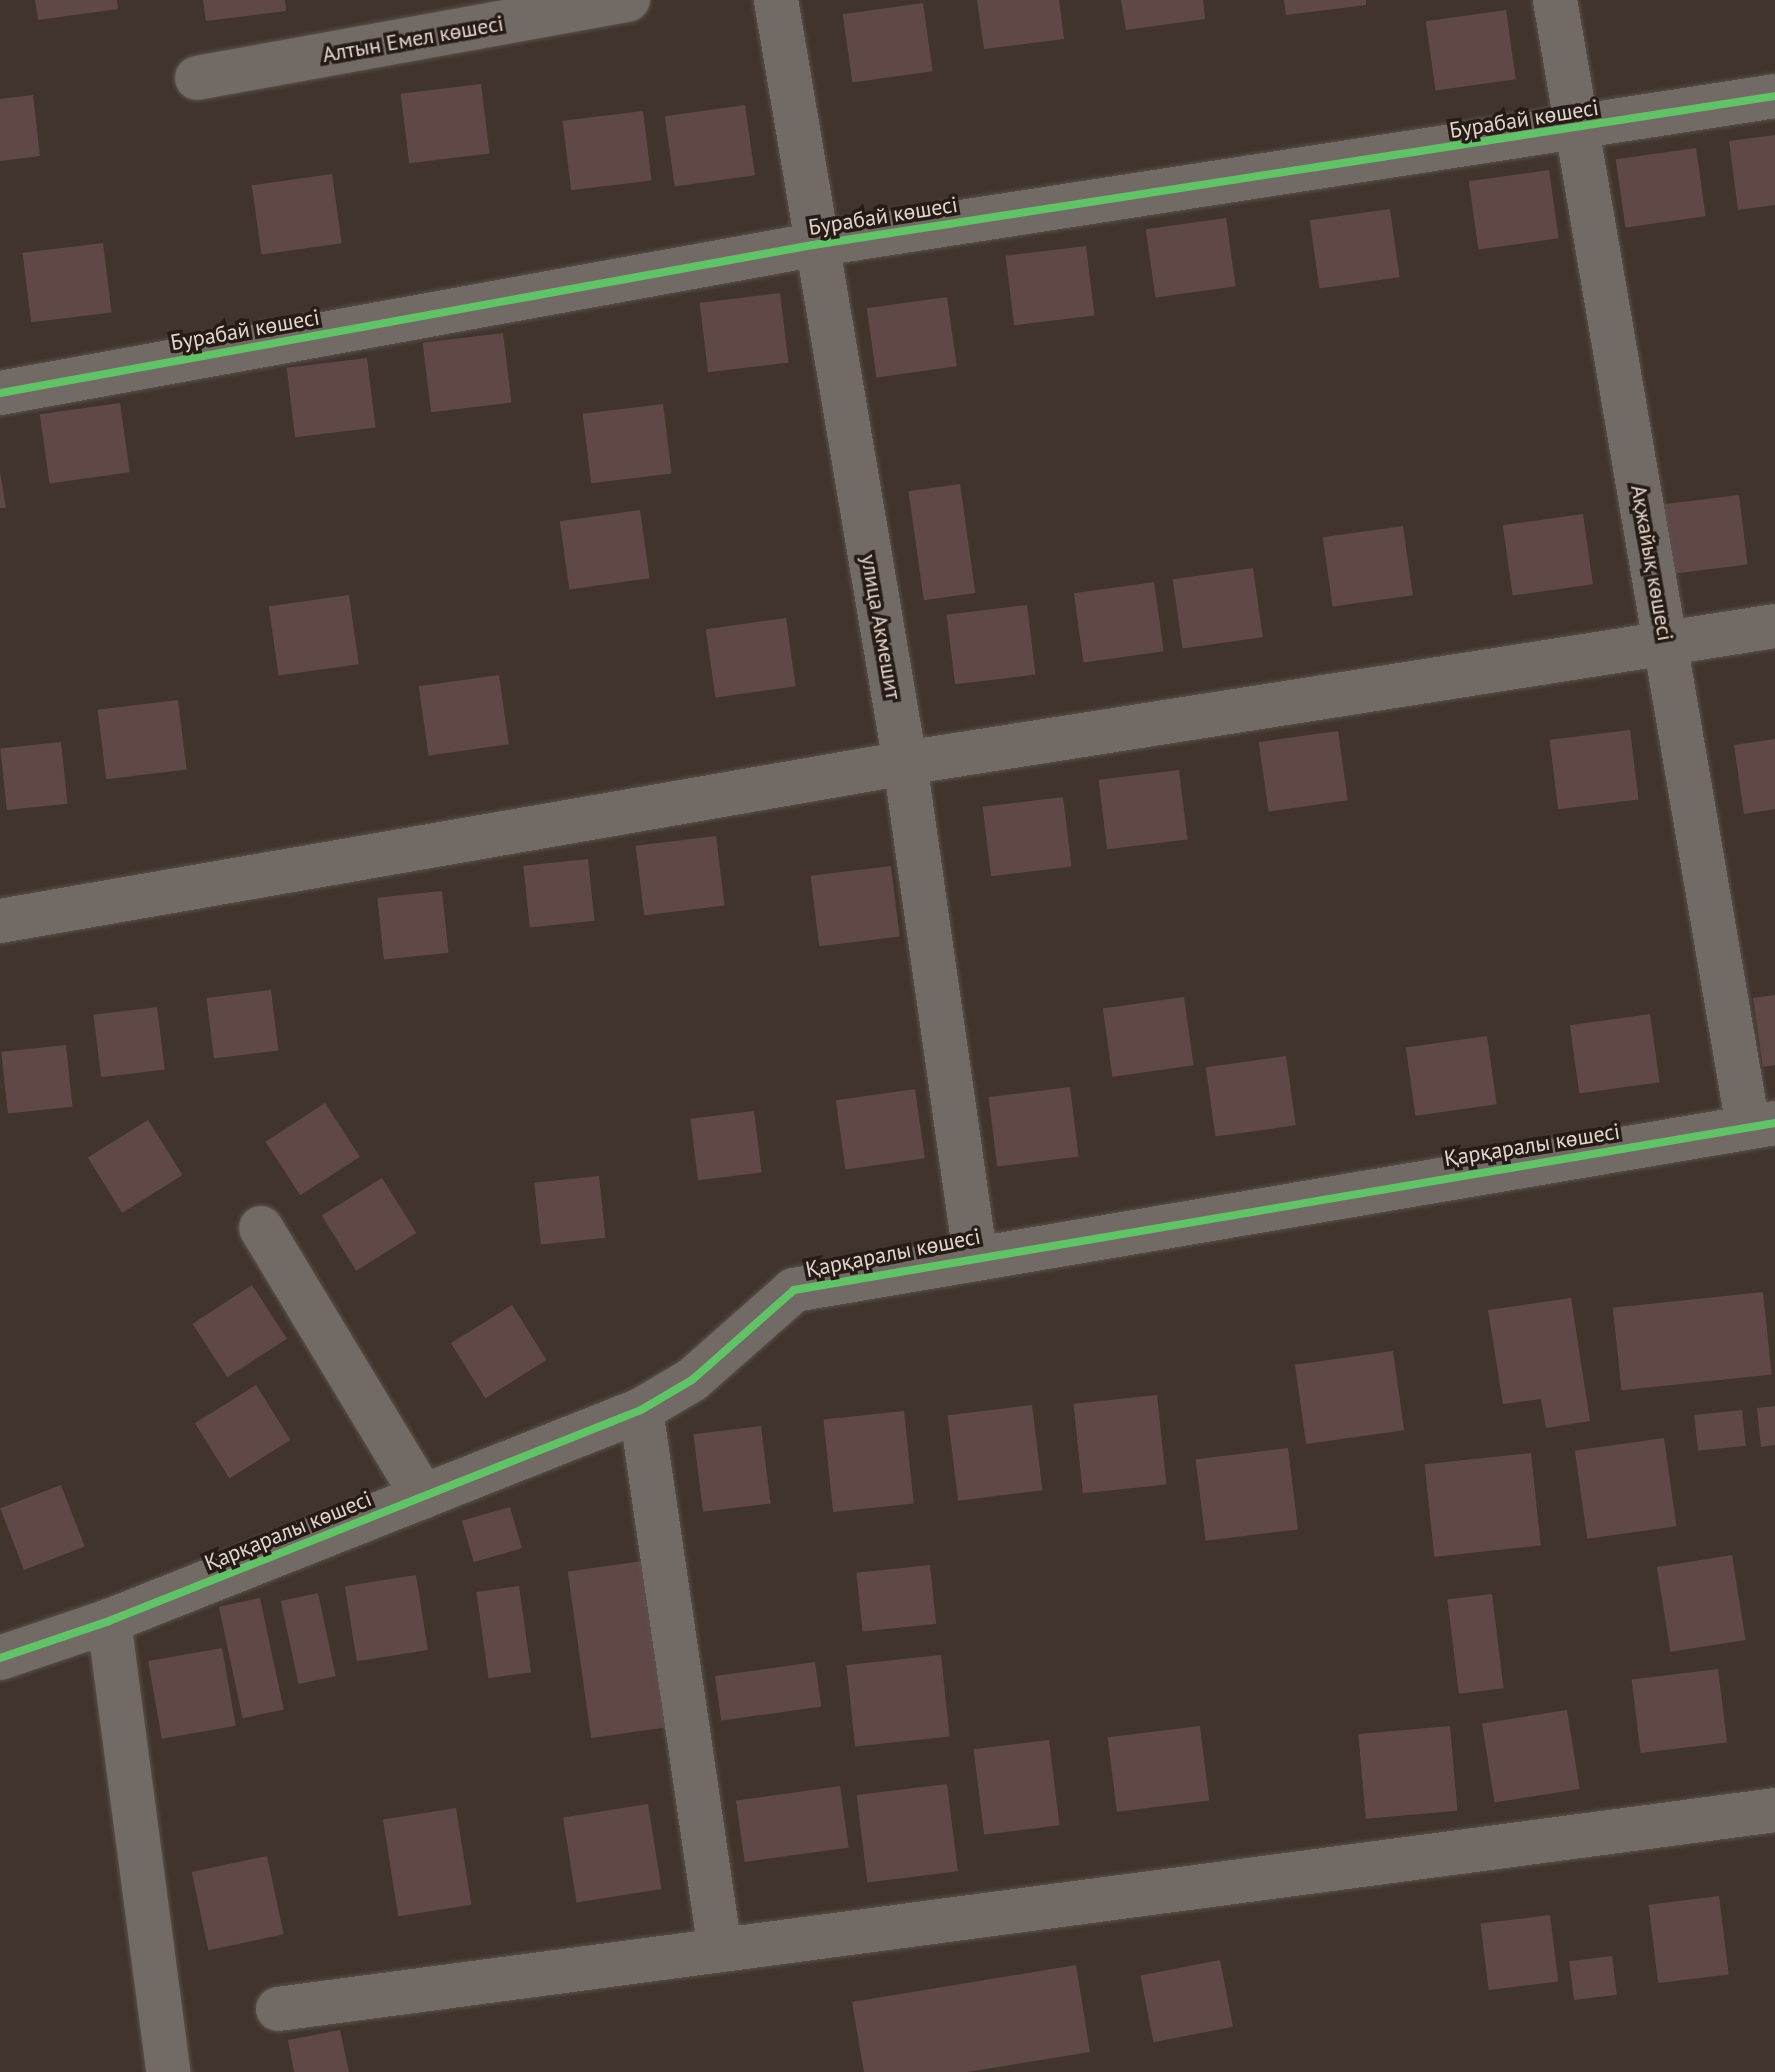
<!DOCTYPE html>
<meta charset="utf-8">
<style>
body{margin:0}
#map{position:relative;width:1775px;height:2072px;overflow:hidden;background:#40342d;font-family:"PT Sans",sans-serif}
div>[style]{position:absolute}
.building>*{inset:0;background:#604847;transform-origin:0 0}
.roads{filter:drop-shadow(0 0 2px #5b514a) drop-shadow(0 0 2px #5b514a)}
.minor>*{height:44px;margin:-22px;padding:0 22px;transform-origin:22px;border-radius:22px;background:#726a64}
.cycleway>*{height:8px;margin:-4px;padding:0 4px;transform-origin:4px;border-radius:4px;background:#61c268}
span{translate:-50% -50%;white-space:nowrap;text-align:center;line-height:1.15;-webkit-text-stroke:7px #261c16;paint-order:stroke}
.street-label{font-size:22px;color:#e3d5cd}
</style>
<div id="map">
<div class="building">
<div style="clip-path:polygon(35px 0,117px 0,118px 9px,38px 20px)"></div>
<div style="clip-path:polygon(203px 0,285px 0,286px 11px,206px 21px)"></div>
<div style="clip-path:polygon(977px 0,1059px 0,1064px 39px,984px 49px)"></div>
<div style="clip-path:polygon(1121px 0,1203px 0,1205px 19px,1126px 30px)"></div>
<div style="clip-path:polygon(1284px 0,1366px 0,1366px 5px,1286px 15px)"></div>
<div style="left:923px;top:3px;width:69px;height:81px;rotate:82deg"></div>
<div style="left:1506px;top:10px;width:70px;height:81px;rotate:82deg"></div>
<div style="left:481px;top:84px;width:70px;height:81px;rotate:83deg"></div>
<div style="clip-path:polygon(33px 95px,40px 156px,0 161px,0 99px)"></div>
<div style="left:745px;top:105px;width:71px;height:81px;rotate:82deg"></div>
<div style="left:643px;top:111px;width:70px;height:81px;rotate:83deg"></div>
<div style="clip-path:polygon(1775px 135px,1775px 205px,1738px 210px,1729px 141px)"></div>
<div style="left:1696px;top:148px;width:69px;height:81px;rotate:82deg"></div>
<div style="left:1549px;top:170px;width:69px;height:81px;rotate:82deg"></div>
<div style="left:332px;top:174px;width:70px;height:81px;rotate:82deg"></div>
<div style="left:1390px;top:209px;width:69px;height:81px;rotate:82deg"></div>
<div style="left:1226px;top:218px;width:69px;height:81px;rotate:82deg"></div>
<div style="left:103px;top:243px;width:70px;height:81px;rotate:83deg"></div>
<div style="left:1086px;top:246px;width:70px;height:81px;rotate:83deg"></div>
<div style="left:780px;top:293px;width:70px;height:81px;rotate:83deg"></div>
<div style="left:947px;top:297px;width:70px;height:81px;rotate:82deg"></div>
<div style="left:503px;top:333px;width:70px;height:81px;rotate:83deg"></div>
<div style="left:367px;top:358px;width:70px;height:81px;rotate:83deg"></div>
<div style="left:120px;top:403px;width:70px;height:81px;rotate:82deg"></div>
<div style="left:663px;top:404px;width:70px;height:81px;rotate:83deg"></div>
<div style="clip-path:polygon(0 472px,6px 508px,0 508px)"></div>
<div style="left:960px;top:484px;width:110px;height:52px;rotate:82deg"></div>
<div style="left:1739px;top:495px;width:70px;height:82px;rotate:83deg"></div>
<div style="left:640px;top:510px;width:69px;height:81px;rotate:82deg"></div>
<div style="left:1583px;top:514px;width:71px;height:81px;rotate:82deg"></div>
<div style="left:1403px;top:526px;width:70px;height:81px;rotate:82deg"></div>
<div style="left:1253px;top:568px;width:70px;height:81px;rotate:82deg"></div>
<div style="left:1154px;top:582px;width:70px;height:81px;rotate:82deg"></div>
<div style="left:349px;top:595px;width:70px;height:81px;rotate:82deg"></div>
<div style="left:1027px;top:605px;width:70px;height:81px;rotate:83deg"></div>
<div style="left:786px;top:618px;width:69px;height:81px;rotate:82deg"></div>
<div style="left:499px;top:675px;width:70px;height:81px;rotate:82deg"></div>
<div style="left:178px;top:700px;width:70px;height:81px;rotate:83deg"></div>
<div style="left:1630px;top:730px;width:70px;height:81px;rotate:83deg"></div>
<div style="left:1338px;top:731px;width:70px;height:80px;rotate:82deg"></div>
<div style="clip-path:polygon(1775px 739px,1775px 809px,1744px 814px,1734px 745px)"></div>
<div style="left:61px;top:742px;width:62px;height:61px;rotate:84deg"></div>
<div style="left:1179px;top:770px;width:70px;height:81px;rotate:83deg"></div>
<div style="left:1063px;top:797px;width:70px;height:81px;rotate:83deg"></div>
<div style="left:716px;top:836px;width:70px;height:81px;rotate:83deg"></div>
<div style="left:588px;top:859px;width:62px;height:65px;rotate:84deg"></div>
<div style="left:891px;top:866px;width:71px;height:81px;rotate:83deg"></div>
<div style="left:442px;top:891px;width:62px;height:65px;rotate:84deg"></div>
<div style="left:271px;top:990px;width:61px;height:65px;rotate:83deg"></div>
<div style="clip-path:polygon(1775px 995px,1775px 1065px,1763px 1067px,1753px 998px)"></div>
<div style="left:1184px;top:997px;width:69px;height:82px;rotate:82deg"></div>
<div style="left:157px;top:1007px;width:63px;height:64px;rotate:83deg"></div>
<div style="left:1650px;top:1014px;width:69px;height:81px;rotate:82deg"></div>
<div style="left:1487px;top:1036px;width:69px;height:82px;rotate:82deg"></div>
<div style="left:66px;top:1045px;width:62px;height:65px;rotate:84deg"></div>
<div style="left:1286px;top:1056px;width:70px;height:81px;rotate:82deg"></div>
<div style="left:1070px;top:1087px;width:70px;height:82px;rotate:83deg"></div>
<div style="left:915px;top:1089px;width:70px;height:80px;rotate:82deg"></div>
<div style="left:325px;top:1103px;width:64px;height:71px;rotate:57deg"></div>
<div style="left:754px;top:1111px;width:62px;height:64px;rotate:83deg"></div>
<div style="left:148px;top:1120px;width:65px;height:71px;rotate:58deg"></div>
<div style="left:599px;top:1176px;width:62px;height:65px;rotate:84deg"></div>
<div style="left:382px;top:1178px;width:65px;height:71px;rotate:58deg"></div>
<div style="left:252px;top:1285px;width:64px;height:71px;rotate:57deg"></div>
<div style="left:1763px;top:1292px;width:83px;height:151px;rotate:84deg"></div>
<div style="clip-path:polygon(1571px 1298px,1590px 1421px,1546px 1428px,1541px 1399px,1503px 1404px,1488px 1310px)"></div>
<div style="left:512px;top:1305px;width:65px;height:72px;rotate:58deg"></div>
<div style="left:1393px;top:1351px;width:80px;height:99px;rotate:82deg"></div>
<div style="left:256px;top:1385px;width:65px;height:72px;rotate:58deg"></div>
<div style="left:1157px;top:1395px;width:90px;height:84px;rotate:84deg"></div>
<div style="left:1032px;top:1405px;width:86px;height:85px;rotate:83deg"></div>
<div style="clip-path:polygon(1775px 1406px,1775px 1445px,1761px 1447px,1757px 1408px)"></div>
<div style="left:1742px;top:1410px;width:36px;height:48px;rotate:84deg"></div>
<div style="left:904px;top:1411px;width:93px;height:81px;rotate:84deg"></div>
<div style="left:761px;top:1426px;width:78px;height:68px;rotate:83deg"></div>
<div style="left:1664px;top:1438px;width:89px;height:90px;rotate:82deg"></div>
<div style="left:1288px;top:1448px;width:82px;height:93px;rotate:83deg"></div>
<div style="left:1531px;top:1453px;width:93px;height:107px;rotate:84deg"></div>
<div style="left:61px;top:1485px;width:66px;height:65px;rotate:69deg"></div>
<div style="left:510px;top:1507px;width:43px;height:50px;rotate:74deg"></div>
<div style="left:1732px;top:1555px;width:86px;height:76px;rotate:81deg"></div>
<div style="left:643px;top:1561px;width:168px;height:76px;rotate:82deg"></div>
<div style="left:930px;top:1565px;width:59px;height:74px;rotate:84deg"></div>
<div style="left:416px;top:1575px;width:76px;height:72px;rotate:81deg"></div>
<div style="left:519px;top:1586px;width:87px;height:43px;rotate:82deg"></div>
<div style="left:318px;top:1593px;width:85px;height:38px;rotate:78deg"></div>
<div style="left:1492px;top:1594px;width:95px;height:45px;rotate:83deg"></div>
<div style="left:260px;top:1598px;width:114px;height:42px;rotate:78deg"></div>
<div style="left:222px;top:1648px;width:79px;height:75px;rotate:80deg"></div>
<div style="left:941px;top:1655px;width:82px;height:95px;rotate:84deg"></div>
<div style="left:815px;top:1662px;width:45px;height:101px;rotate:82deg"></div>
<div style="left:1718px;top:1669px;width:74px;height:87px;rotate:83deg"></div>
<div style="left:1567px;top:1710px;width:80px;height:86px;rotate:81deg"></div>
<div style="left:1200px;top:1726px;width:75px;height:93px;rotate:83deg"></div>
<div style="left:1450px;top:1726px;width:85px;height:92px;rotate:85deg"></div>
<div style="left:1049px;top:1740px;width:86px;height:76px;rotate:83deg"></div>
<div style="left:947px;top:1784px;width:88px;height:91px;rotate:83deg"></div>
<div style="left:840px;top:1786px;width:62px;height:105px;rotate:82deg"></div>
<div style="left:648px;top:1804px;width:86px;height:86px;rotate:81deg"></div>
<div style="left:456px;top:1808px;width:98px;height:74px;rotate:81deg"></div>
<div style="left:267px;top:1856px;width:80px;height:77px;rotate:78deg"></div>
<div style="left:1719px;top:1896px;width:79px;height:71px;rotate:83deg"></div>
<div style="left:1550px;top:1915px;width:67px;height:70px;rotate:83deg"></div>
<div style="left:1612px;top:1956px;width:39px;height:43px;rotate:83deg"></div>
<div style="left:1220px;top:1960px;width:68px;height:81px;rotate:79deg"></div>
<div style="clip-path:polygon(1076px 1965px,1090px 2052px,967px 2072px,864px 2072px,852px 2002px)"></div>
<div style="clip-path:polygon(340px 2030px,349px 2072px,294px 2072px,288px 2040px)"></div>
</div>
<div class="roads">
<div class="minor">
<div style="left:776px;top:0;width:774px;rotate:80.4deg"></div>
<div style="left:905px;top:763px;width:498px;rotate:81.9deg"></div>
<div style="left:1555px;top:0;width:1143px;rotate:80.28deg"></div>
<div style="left:197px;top:78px;width:438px;rotate:-10.3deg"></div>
<div style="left:0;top:393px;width:826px;rotate:-10.32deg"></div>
<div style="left:813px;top:245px;width:973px;rotate:-8.8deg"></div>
<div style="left:0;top:921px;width:919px;rotate:-9.9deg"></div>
<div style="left:905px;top:763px;width:881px;rotate:-8.95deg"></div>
<div style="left:261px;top:1228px;width:314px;rotate:58.9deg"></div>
<div style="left:641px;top:1410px;width:546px;rotate:81.68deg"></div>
<div style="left:109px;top:1621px;width:455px;rotate:82.5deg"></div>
<div style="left:0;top:1658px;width:115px;rotate:-18.7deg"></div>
<div style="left:109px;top:1621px;width:572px;rotate:-21.63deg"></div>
<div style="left:641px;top:1410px;width:59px;rotate:-30.5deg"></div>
<div style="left:692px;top:1380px;width:136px;rotate:-41.4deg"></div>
<div style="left:794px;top:1290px;width:995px;rotate:-9.66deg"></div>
<div style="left:278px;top:2009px;width:1510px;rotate:-7.57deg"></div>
</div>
</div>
<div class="cycleway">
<div style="left:0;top:393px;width:826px;rotate:-10.32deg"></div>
<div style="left:813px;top:245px;width:973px;rotate:-8.8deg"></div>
<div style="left:0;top:1658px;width:115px;rotate:-18.7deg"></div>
<div style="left:109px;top:1621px;width:572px;rotate:-21.63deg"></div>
<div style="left:641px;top:1410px;width:59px;rotate:-30.5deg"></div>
<div style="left:692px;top:1380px;width:136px;rotate:-41.4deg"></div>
<div style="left:794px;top:1290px;width:995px;rotate:-9.66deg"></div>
</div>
<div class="street-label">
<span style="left:413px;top:39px;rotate:-10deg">Алтын Емел көшесі</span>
<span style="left:1524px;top:119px;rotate:-9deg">Бурабай көшесі</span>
<span style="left:883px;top:216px;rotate:-9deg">Бурабай көшесі</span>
<span style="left:245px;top:330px;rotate:-10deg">Бурабай көшесі</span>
<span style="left:1652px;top:563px;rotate:80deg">Ақжайық көшесі</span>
<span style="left:881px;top:627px;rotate:80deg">улица Акмешит</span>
<span style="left:1532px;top:1145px;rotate:-9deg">Қарқаралы көшесі</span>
<span style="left:893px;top:1253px;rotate:-11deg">Қарқаралы көшесі</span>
<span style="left:288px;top:1531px;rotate:-22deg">Қарқаралы көшесі</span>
</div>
</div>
